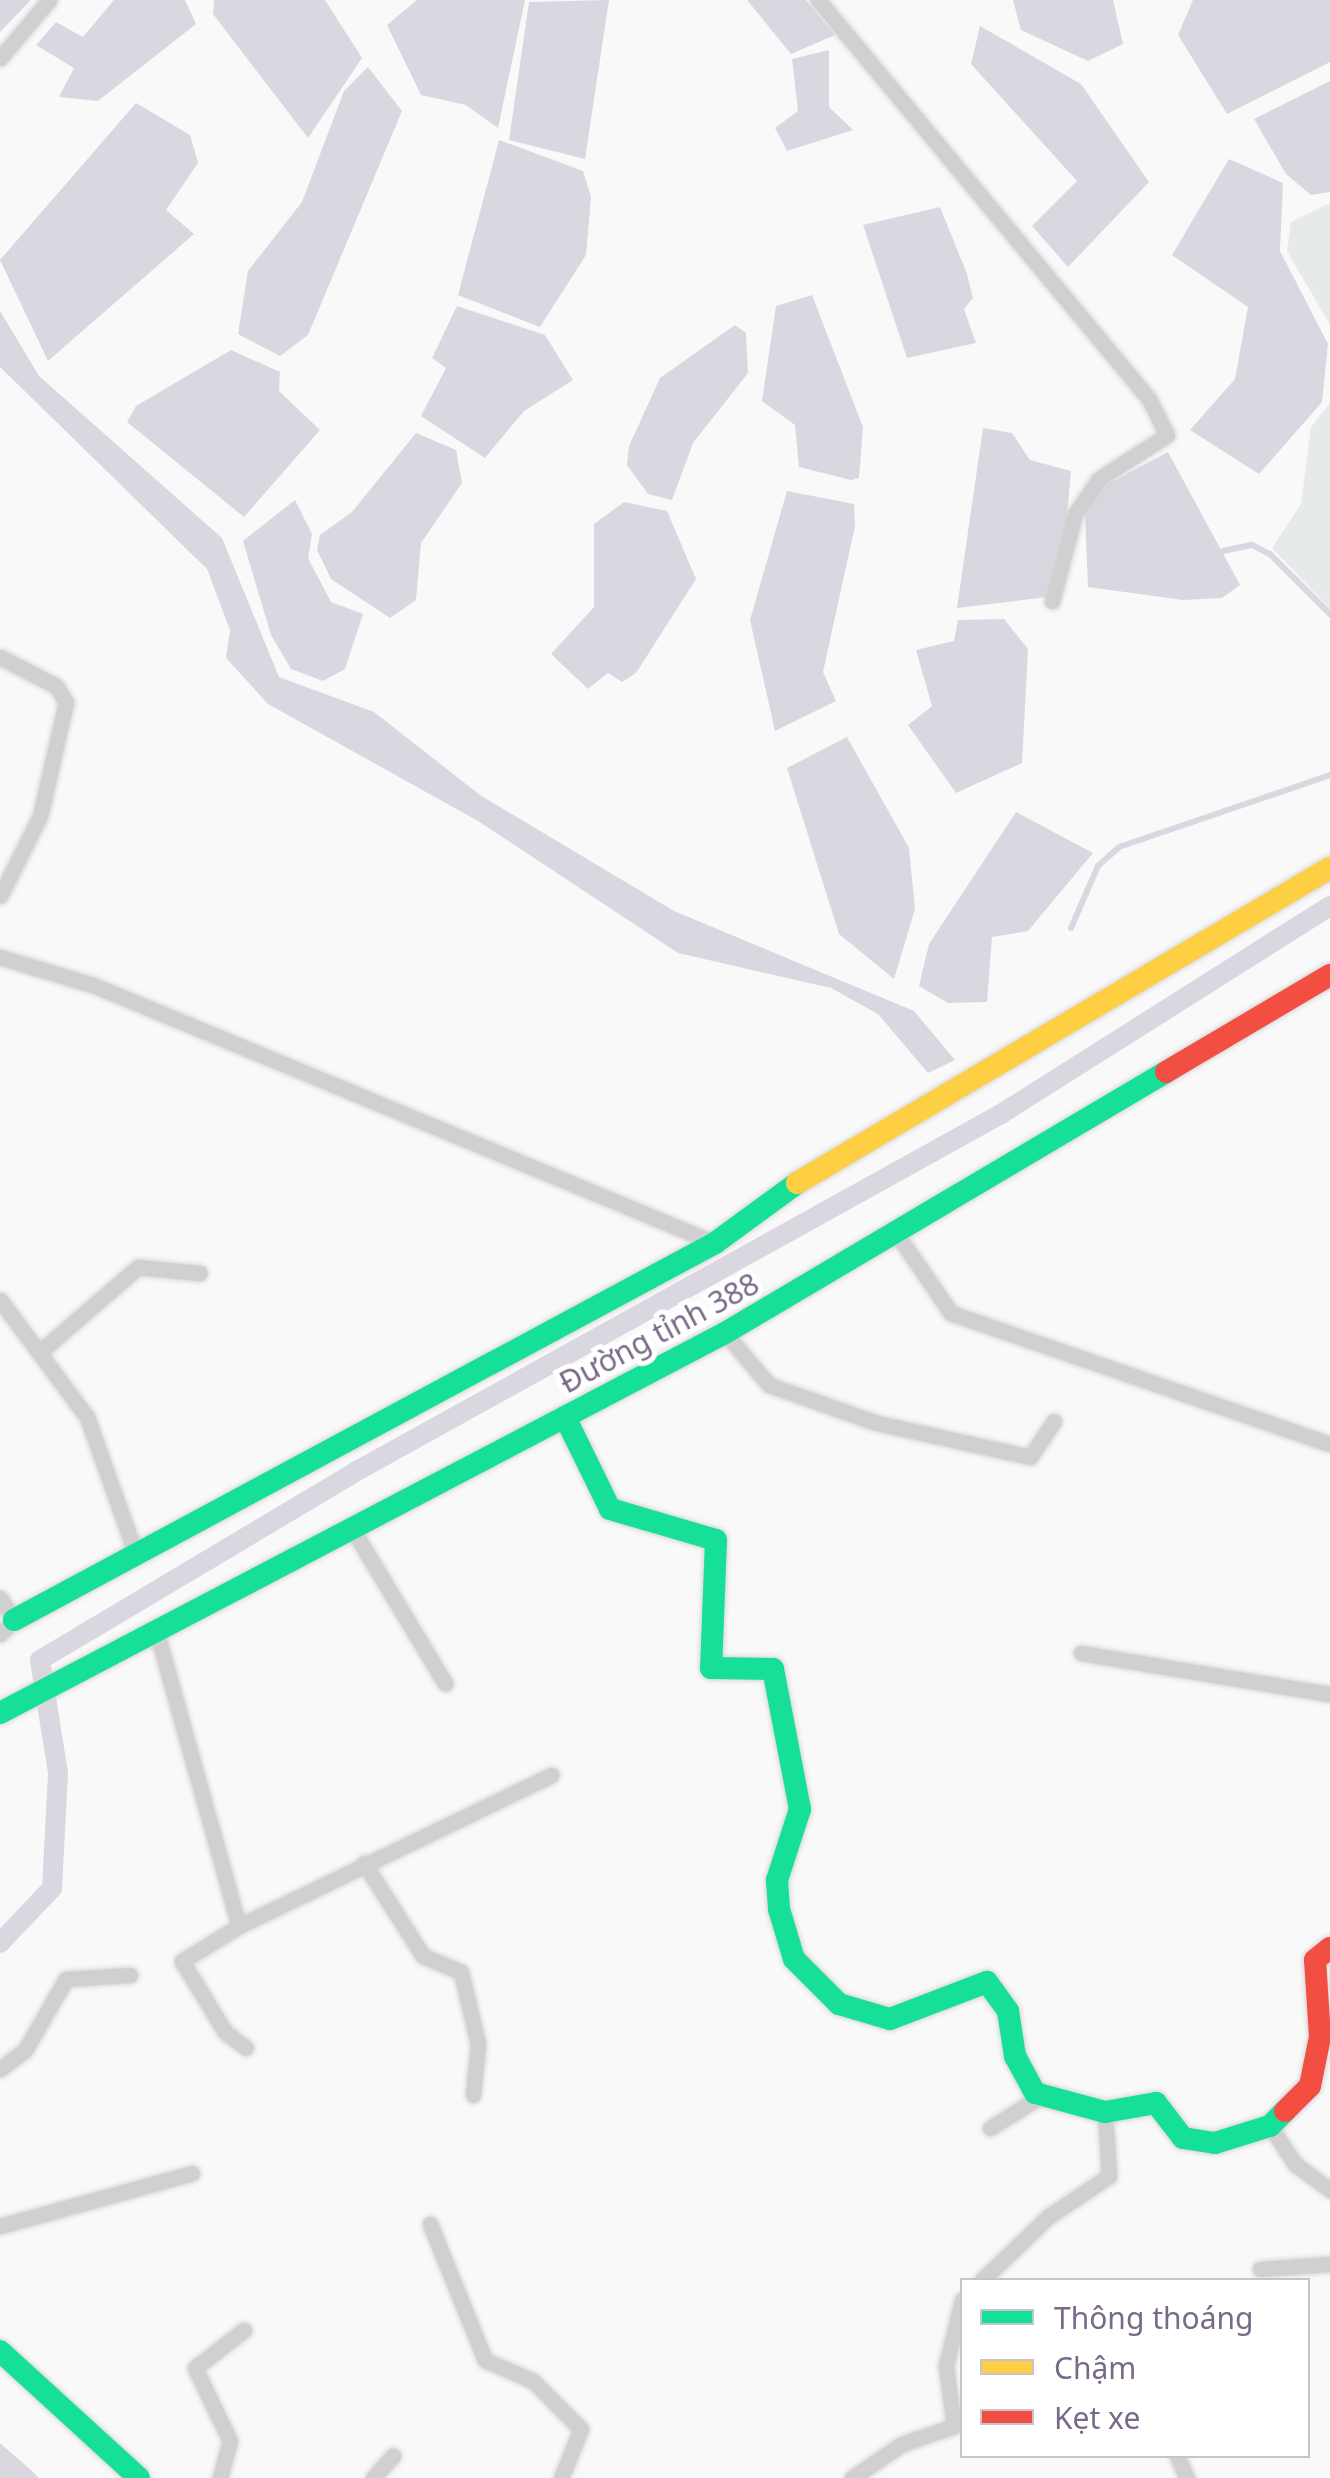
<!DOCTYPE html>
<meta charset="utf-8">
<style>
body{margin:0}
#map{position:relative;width:1330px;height:2478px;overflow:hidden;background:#f9f9f9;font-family:"Noto Sans",sans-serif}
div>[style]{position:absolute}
.green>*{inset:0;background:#e6ebe9}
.water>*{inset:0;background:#dad7e0}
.stream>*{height:6px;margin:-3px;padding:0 3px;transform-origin:3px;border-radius:3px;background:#dad7e0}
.canal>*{height:20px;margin:-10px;padding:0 10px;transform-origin:10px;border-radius:10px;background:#dad7e0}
.roads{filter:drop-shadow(0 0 2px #d7d6d8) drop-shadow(0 0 2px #d7d6d8)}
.street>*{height:15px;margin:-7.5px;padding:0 7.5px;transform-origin:7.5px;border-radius:7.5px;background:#d1cfd2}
.fast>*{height:22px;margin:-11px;padding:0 11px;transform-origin:11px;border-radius:11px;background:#16e098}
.slow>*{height:22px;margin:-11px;padding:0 11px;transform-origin:11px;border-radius:11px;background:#ffcf43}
.jam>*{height:22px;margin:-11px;padding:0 11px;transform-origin:11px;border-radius:11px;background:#f24e42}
span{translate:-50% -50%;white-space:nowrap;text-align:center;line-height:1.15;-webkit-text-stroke:10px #fff;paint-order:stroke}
.street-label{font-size:30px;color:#796a87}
.legend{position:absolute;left:960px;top:2278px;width:350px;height:180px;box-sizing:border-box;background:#fff;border:2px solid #c9c3cf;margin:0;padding:12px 18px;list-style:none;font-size:30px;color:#796a87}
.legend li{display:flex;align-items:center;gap:20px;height:50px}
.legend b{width:50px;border:2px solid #c9c3cf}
</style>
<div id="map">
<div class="green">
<div style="clip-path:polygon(1330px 203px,1330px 325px,1287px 251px,1291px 222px)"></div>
<div style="clip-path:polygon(1330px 403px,1330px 609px,1272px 548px,1301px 504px,1311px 427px)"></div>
</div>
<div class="water">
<div style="clip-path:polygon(0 0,31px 0,0 32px)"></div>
<div style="clip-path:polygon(114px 0,185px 0,196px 24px,98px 101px,59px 97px,74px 68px,36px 45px,56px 22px,83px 37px)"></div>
<div style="clip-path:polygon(214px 0,325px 0,362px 58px,308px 138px,213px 14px)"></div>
<div style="clip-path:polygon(417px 0,525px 0,498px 128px,466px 105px,421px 95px,387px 25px)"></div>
<div style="clip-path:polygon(609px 0,585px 159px,509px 140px,529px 2px)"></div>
<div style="clip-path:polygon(747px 0,806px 0,835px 35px,791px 54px)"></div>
<div style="clip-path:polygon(1013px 0,1113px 0,1123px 44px,1088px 61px,1021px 30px)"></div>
<div style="clip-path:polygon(1193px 0,1330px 0,1330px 62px,1227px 114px,1178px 35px)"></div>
<div style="clip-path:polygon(980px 26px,1081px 84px,1149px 182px,1068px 267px,1032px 226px,1077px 181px,971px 64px)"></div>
<div style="clip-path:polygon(829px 50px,829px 107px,853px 130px,787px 151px,775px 128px,798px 111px,792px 59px)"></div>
<div style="clip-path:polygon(368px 67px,402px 111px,308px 335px,280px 356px,238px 334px,248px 271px,302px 202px,344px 91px)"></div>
<div style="clip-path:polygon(1330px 81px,1330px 192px,1311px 195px,1286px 174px,1254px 119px)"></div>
<div style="clip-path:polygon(136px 103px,190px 135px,198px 163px,166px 210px,194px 234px,48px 361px,0 260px)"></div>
<div style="clip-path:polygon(499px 140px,583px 171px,591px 197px,586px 255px,540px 327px,458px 295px)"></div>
<div style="clip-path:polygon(1229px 159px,1283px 183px,1280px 251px,1328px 344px,1322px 402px,1259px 474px,1190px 430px,1235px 379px,1248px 307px,1172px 255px)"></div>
<div style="clip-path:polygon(940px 207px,967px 274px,973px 298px,964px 309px,976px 343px,907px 358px,863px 225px)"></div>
<div style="clip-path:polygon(812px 295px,863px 427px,859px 478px,851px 480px,799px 467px,795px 425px,762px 401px,776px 306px)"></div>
<div style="clip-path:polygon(457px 306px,545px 335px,573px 380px,524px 411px,485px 458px,421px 416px,446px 368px,432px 358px)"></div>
<div style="clip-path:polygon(0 311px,39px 376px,222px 538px,279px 677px,374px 712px,480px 795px,674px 911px,914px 1011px,955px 1060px,928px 1073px,878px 1014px,831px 988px,678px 953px,478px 821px,268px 704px,226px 658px,230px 630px,207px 569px,0 367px)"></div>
<div style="clip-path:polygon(735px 325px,746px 333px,748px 373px,693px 443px,672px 500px,648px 494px,627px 465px,629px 446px,660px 378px)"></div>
<div style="clip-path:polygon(231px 350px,280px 372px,279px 391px,320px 430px,244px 517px,127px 422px,136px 406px)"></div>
<div style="clip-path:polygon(983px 428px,1012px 433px,1030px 460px,1071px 471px,1066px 527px,1048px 597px,957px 608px)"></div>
<div style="clip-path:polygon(416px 433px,456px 450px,462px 483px,421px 543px,416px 600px,390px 618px,331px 579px,317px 550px,320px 535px,352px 512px)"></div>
<div style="clip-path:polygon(1168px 452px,1240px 585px,1222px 598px,1183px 600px,1088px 587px,1085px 515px,1102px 487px)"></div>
<div style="clip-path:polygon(787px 491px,854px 504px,855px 526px,823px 672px,836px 701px,775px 731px,750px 620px)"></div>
<div style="clip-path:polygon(295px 500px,312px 534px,308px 558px,331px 602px,363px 614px,345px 669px,323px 681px,291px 669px,271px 635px,243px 541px)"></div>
<div style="clip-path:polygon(624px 502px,667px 511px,696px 579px,636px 673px,622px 682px,608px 673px,588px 689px,551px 654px,594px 607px,594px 524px)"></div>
<div style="clip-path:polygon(1004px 619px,1028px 649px,1022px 763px,956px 793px,908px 725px,932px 706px,916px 650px,954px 641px,958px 620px)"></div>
<div style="clip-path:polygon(847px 737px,909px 848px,915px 909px,894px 979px,839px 934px,787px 768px)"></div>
<div style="clip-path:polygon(1016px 812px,1093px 853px,1028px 931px,992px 937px,987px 1002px,948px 1003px,919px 986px,929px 944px)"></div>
<div style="clip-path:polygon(0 2443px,32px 2471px,39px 2478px,0 2478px)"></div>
</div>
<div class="stream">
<div style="left:1223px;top:551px;width:30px;rotate:-12deg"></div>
<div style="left:1252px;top:545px;width:20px;rotate:27deg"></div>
<div style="left:1270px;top:554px;width:85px;rotate:45deg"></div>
<div style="left:1071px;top:928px;width:68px;rotate:-66.5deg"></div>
<div style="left:1098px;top:866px;width:28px;rotate:-42deg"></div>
<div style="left:1119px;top:847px;width:223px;rotate:-18.8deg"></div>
</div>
<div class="canal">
<div style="left:0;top:1943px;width:76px;rotate:-46.6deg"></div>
<div style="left:52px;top:1888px;width:115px;rotate:-87deg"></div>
<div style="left:58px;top:1773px;width:114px;rotate:-99.1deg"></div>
<div style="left:40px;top:1660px;width:367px;rotate:-30.8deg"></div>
<div style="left:355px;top:1472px;width:739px;rotate:-28.99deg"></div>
<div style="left:1001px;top:1114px;width:389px;rotate:-32.3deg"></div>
</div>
<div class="roads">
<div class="street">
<div style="left:818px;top:0;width:518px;rotate:50.32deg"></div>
<div style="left:1149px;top:399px;width:40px;rotate:63.4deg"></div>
<div style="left:1167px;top:435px;width:81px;rotate:147.1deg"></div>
<div style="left:1099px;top:479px;width:42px;rotate:124.4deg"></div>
<div style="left:1075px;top:514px;width:90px;rotate:104.8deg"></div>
<div style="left:0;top:58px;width:76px;rotate:-49.8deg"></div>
<div style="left:0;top:657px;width:63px;rotate:27.4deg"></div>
<div style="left:56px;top:686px;width:19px;rotate:58deg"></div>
<div style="left:66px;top:702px;width:117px;rotate:102.8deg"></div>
<div style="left:40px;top:816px;width:89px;rotate:116.6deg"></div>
<div style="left:0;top:957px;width:97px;rotate:16.8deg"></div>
<div style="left:93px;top:985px;width:673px;rotate:22.53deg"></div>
<div style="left:898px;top:1236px;width:93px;rotate:55.5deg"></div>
<div style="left:951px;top:1313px;width:401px;rotate:19.1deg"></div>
<div style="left:0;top:1300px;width:146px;rotate:53.4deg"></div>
<div style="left:87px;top:1417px;width:143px;rotate:70.4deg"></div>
<div style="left:725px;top:1333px;width:68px;rotate:49.8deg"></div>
<div style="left:769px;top:1385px;width:114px;rotate:19.4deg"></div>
<div style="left:877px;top:1423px;width:157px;rotate:12.5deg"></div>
<div style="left:1030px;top:1457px;width:43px;rotate:-56.3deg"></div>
<div style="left:42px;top:1350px;width:127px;rotate:-40.8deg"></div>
<div style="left:138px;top:1267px;width:62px;rotate:5.5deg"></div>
<div style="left:353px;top:1530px;width:179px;rotate:59deg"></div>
<div style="left:0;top:1598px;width:26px;rotate:58deg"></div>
<div style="left:14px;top:1620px;width:20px;rotate:135deg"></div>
<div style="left:157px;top:1633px;width:304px;rotate:74.4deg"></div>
<div style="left:239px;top:1926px;width:67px;rotate:148.4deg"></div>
<div style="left:182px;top:1961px;width:83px;rotate:58.8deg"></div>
<div style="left:225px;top:2032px;width:26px;rotate:37deg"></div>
<div style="left:1081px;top:1653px;width:252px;rotate:9.4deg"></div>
<div style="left:364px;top:1863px;width:110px;rotate:57.6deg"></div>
<div style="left:423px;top:1956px;width:41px;rotate:22.8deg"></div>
<div style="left:461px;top:1972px;width:74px;rotate:76.7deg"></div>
<div style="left:478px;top:2044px;width:51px;rotate:95.6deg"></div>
<div style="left:239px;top:1926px;width:347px;rotate:-25.8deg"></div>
<div style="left:0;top:2069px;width:31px;rotate:-37deg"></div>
<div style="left:25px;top:2050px;width:82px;rotate:-60deg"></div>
<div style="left:66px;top:1979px;width:64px;rotate:-3.6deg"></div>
<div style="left:1270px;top:2126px;width:45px;rotate:56.7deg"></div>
<div style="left:1295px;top:2164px;width:44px;rotate:36.6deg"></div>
<div style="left:990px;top:2128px;width:60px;rotate:-32.1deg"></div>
<div style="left:430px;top:2224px;width:147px;rotate:68deg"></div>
<div style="left:485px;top:2360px;width:52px;rotate:23.6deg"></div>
<div style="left:533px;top:2381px;width:68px;rotate:45deg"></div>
<div style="left:581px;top:2429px;width:53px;rotate:112.2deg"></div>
<div style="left:0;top:2226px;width:199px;rotate:-15.4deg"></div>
<div style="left:1260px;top:2269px;width:70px;rotate:-4.1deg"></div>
<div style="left:982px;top:2280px;width:93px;rotate:-43.7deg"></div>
<div style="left:1049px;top:2216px;width:72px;rotate:-33.7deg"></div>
<div style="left:1109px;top:2176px;width:64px;rotate:-93.6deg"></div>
<div style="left:1177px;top:2456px;width:24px;rotate:66deg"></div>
<div style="left:220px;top:2478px;width:38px;rotate:-75deg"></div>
<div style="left:230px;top:2441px;width:81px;rotate:-115.6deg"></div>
<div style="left:195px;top:2368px;width:62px;rotate:-37.8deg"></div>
<div style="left:373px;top:2478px;width:30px;rotate:-48deg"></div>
<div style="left:852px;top:2478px;width:60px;rotate:-34.2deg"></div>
<div style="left:902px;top:2444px;width:55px;rotate:-19.1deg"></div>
<div style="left:954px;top:2426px;width:61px;rotate:-97.6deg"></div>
<div style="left:946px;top:2366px;width:68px;rotate:-76.4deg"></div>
</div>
<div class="fast">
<div style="left:565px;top:1417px;width:102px;rotate:63.9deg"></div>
<div style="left:610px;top:1509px;width:110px;rotate:16.3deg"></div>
<div style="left:716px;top:1540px;width:128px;rotate:92.2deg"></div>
<div style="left:711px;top:1668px;width:62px;rotate:0.9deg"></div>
<div style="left:773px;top:1669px;width:143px;rotate:79.1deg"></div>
<div style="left:800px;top:1809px;width:75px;rotate:107.9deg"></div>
<div style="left:777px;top:1880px;width:29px;rotate:86deg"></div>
<div style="left:779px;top:1909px;width:52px;rotate:73.3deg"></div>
<div style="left:794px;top:1959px;width:64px;rotate:45deg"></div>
<div style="left:839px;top:2004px;width:53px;rotate:16.4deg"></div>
<div style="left:890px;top:2019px;width:104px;rotate:-20.9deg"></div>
<div style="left:987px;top:1982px;width:36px;rotate:54deg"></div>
<div style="left:1008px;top:2011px;width:46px;rotate:81.2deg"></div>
<div style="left:1015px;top:2056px;width:42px;rotate:61.6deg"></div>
<div style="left:1035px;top:2093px;width:73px;rotate:15.2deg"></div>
<div style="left:1105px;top:2112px;width:52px;rotate:-10deg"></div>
<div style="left:1156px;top:2103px;width:44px;rotate:52.4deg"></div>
<div style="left:1183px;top:2138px;width:32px;rotate:9deg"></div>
<div style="left:1215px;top:2143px;width:58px;rotate:-17.2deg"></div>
<div style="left:1270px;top:2126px;width:21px;rotate:-45deg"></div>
<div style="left:14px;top:1620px;width:796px;rotate:-28.27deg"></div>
<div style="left:715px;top:1243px;width:102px;rotate:-36.2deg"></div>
<div style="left:0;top:1713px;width:819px;rotate:-27.66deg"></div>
<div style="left:725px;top:1333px;width:512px;rotate:-30.62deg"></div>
<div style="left:0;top:2351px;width:188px;rotate:42.4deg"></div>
</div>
<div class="slow">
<div style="left:797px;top:1183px;width:619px;rotate:-30.58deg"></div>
</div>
<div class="jam">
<div style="left:1166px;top:1072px;width:191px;rotate:-30.6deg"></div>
<div style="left:1285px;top:2111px;width:35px;rotate:-45deg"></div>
<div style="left:1310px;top:2086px;width:50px;rotate:-78.5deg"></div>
<div style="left:1320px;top:2037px;width:77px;rotate:-93.7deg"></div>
<div style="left:1315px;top:1960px;width:19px;rotate:-39deg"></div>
</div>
</div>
<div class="street-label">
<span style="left:659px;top:1333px;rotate:-28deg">Đường tỉnh 388</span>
</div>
<ul class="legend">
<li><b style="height:12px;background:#16e098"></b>Thông thoáng</li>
<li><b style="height:12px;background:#ffcf43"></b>Chậm</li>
<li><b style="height:12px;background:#f24e42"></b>Kẹt xe</li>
</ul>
</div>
